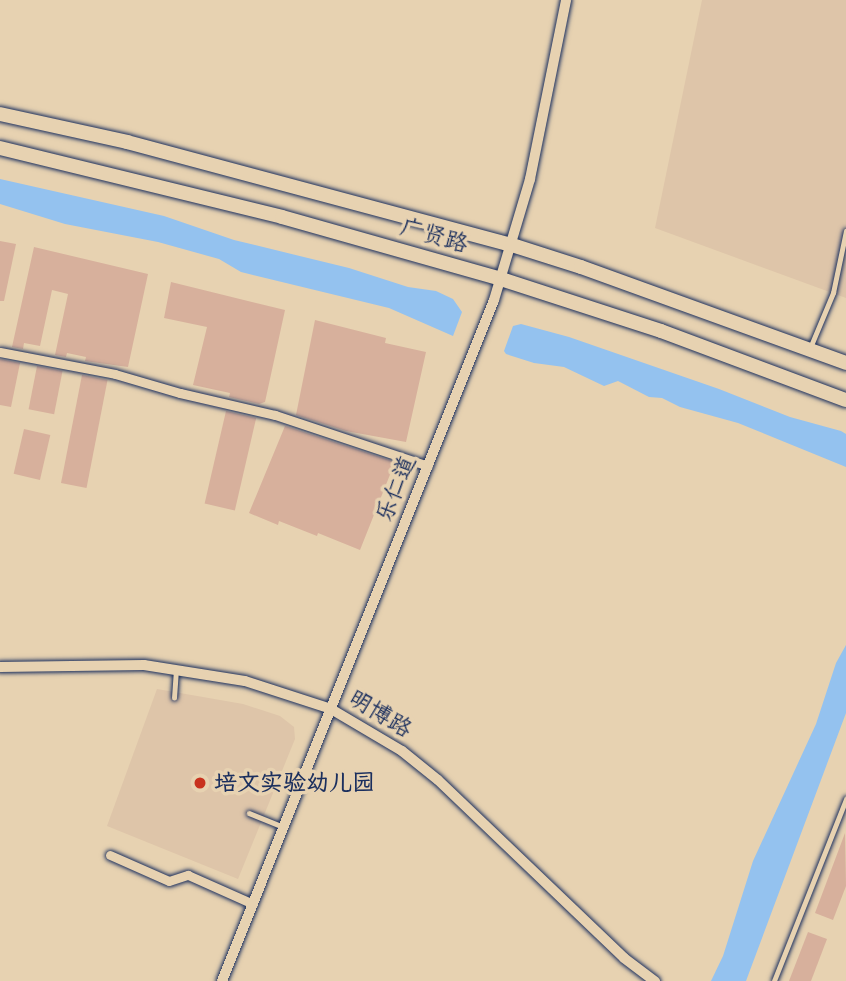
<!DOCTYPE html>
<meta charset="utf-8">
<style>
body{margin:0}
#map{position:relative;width:846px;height:981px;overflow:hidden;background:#e7d2b1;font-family:Sriracha,"LXGW WenKai TC",sans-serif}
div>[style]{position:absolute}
.built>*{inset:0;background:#dec5a9}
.water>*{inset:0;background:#94c2ef}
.building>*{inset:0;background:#d7b09c;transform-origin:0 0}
.roads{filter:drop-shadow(0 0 2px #1b2f5e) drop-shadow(0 0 2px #1b2f5e)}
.service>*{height:4.5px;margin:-2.25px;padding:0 2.25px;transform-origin:2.25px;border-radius:2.25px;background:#e7d2b1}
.minor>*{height:9px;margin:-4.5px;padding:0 4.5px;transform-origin:4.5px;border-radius:4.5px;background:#e7d2b1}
.tertiary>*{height:10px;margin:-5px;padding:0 5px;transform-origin:5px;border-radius:5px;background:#e7d2b1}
.primary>*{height:14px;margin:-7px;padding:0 7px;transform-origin:7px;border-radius:7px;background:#e7d2b1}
.dots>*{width:19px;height:19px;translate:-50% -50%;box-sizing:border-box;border:4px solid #e7d2b1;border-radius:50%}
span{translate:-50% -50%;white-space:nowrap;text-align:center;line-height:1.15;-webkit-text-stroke:7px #e7d2b1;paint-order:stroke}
.street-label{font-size:23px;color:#1b2f5e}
.poi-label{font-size:23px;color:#1b2f5e;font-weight:700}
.left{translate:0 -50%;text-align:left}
</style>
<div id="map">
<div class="built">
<div style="clip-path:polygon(702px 0,846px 0,846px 298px,655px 228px)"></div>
<div style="clip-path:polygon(157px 689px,243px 704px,280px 716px,294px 727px,295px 739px,238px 879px,107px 826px)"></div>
</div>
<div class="water">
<div style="clip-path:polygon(0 179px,164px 216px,234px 240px,349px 268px,408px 287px,436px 291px,453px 299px,462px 312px,453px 336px,389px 308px,241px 272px,219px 259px,158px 242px,65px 224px,0 204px)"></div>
<div style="clip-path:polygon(521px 324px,569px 337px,719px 389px,790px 417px,841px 431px,846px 434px,846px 467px,738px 423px,680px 407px,662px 398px,649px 397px,618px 381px,604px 386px,564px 367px,534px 363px,506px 354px,504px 351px,513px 326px)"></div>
<div style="clip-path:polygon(846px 645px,846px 713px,746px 981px,711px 981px,723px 956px,753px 861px,816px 724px,836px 663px)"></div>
</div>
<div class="building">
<div style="clip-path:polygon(0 241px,16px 244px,4px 301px,0 301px)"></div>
<div style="clip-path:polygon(34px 247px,148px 274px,128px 367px,85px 361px,86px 357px,67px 353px,66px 357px,55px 355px,68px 294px,52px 290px,40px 346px,24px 343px,23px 349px,12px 347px)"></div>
<div style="clip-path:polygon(171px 282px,285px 310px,265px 402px,259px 404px,229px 397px,230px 393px,193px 385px,207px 327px,164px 318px)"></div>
<div style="clip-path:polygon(315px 320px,386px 338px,385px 343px,426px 352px,406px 442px,346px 431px,296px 415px)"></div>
<div style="clip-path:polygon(0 359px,20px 363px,11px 407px,0 405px)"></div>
<div style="left:37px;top:366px;width:26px;height:44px;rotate:11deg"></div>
<div style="left:82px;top:375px;width:26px;height:110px;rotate:11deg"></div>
<div style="left:226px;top:411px;width:31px;height:95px;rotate:13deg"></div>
<div style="clip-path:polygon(285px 426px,395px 462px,360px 550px,318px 533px,317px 536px,279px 521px,278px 525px,249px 513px)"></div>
<div style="left:24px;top:429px;width:27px;height:46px;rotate:13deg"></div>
<div style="clip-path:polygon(845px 833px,846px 886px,833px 920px,815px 913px)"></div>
<div style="clip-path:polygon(808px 932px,827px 939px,811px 981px,789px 981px)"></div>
</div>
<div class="roads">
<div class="service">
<div style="left:810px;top:348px;width:60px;rotate:-67.3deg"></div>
<div style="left:833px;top:293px;width:63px;rotate:-78.2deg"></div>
<div style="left:174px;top:698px;width:27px;rotate:-86deg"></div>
<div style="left:249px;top:813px;width:37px;rotate:22deg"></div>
<div style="left:774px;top:981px;width:196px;rotate:-68.4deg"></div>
</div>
<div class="minor">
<div style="left:0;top:352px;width:117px;rotate:10.8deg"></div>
<div style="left:115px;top:374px;width:68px;rotate:16.3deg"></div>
<div style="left:180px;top:393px;width:98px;rotate:13deg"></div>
<div style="left:275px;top:415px;width:161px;rotate:18.4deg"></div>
<div style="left:110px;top:855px;width:64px;rotate:23.8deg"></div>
<div style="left:169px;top:881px;width:20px;rotate:-18deg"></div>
<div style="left:188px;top:875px;width:71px;rotate:24deg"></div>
</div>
<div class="tertiary">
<div style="left:0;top:667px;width:144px;rotate:-0.8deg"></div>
<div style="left:144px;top:665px;width:102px;rotate:9deg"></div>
<div style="left:245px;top:681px;width:90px;rotate:18deg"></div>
<div style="left:331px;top:709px;width:82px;rotate:30.6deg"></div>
<div style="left:402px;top:751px;width:46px;rotate:38.9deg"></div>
<div style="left:438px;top:780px;width:257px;rotate:43.7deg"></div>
<div style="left:624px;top:958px;width:39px;rotate:37deg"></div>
<div style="left:222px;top:981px;width:733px;rotate:-68.23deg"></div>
<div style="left:494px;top:300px;width:126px;rotate:-73.4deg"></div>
<div style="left:530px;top:179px;width:183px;rotate:-78.6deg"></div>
</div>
<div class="primary">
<div style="left:0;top:114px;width:130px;rotate:12.4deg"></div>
<div style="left:127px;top:142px;width:399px;rotate:15deg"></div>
<div style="left:512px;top:245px;width:72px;rotate:17.7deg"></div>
<div style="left:581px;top:267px;width:282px;rotate:19.9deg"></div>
<div style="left:0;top:148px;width:290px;rotate:13.7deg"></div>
<div style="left:282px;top:217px;width:228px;rotate:15.8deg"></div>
<div style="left:501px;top:279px;width:168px;rotate:18deg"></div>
<div style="left:661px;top:331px;width:197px;rotate:20.5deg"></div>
</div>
</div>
<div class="dots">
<div style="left:200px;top:783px;background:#c8321e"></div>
</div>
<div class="street-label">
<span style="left:434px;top:236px;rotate:16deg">广贤路</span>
<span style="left:396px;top:489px;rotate:-68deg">乐仁道</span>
<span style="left:380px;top:714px;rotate:31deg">明博路</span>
</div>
<div class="poi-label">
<span class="left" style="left:214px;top:783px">培文实验幼儿园</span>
</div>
</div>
